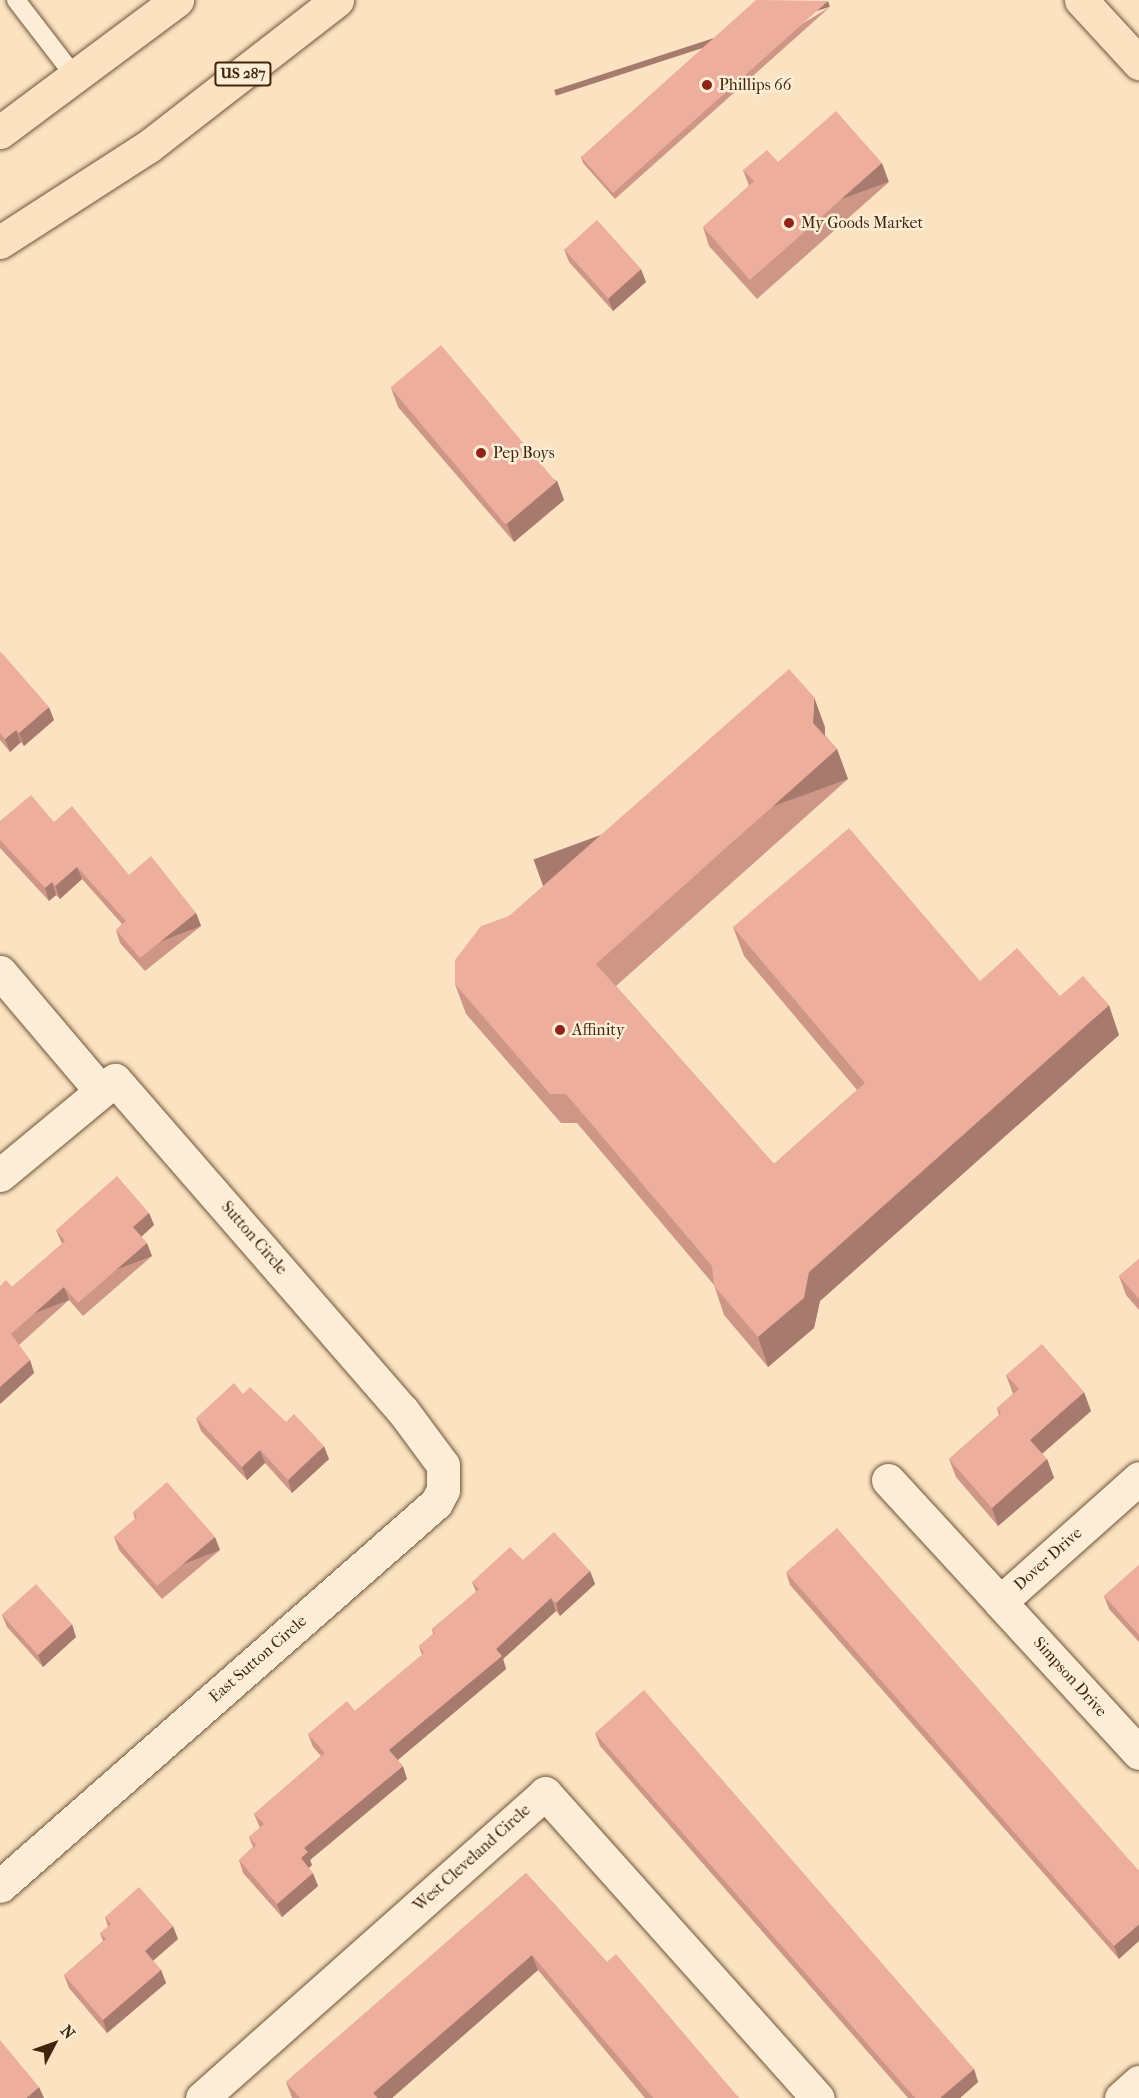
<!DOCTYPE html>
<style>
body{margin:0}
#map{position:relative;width:1139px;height:2098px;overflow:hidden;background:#fbe3c1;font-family:"IM FELL French Canon",serif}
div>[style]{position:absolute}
.roads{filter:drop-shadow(0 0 2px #6f5438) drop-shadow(0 0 2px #6f5438)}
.service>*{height:18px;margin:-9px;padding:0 9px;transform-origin:9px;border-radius:9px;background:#fcedd7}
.minor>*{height:33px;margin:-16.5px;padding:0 16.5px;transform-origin:16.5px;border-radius:16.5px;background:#fcedd7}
.primary>*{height:33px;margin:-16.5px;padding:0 16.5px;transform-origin:16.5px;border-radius:16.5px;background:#fbe3c1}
.wall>*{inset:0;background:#cd9687}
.shaded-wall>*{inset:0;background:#a77a6e;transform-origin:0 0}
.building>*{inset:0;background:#eeae9d;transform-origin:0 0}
.dots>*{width:16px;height:16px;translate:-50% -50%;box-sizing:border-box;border:3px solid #fcedd7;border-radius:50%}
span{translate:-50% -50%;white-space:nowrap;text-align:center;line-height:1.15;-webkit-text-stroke:5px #fcedd7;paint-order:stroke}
.shield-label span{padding:2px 4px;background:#fcedd7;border:2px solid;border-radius:4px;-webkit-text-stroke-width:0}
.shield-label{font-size:15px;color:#40240b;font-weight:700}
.poi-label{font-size:16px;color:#40240b}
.left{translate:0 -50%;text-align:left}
.street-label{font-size:16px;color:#40240b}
.north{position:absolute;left:24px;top:2014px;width:60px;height:60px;-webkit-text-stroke:4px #fcedd7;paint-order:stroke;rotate:49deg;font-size:16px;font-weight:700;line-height:24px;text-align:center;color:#40240b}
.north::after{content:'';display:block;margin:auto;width:21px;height:27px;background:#40240b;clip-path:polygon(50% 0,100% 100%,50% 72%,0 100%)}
</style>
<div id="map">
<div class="roads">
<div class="service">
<div style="left:16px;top:0;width:98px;rotate:52.4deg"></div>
</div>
<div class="minor">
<div style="left:0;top:972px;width:156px;rotate:49.7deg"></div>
<div style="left:0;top:1175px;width:149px;rotate:-39.6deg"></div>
<div style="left:115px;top:1080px;width:439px;rotate:49deg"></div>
<div style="left:403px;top:1411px;width:67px;rotate:53.5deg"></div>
<div style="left:443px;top:1465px;width:25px;rotate:90deg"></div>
<div style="left:443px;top:1490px;width:15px;rotate:118deg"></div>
<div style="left:436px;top:1503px;width:580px;rotate:138.7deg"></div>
<div style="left:888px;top:1480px;width:166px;rotate:47.4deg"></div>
<div style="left:1000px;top:1602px;width:186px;rotate:-41.7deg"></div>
<div style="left:1000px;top:1602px;width:205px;rotate:47.4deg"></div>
<div style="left:202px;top:2098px;width:459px;rotate:-41.6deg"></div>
<div style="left:545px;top:1793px;width:409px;rotate:48.2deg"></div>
<div style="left:1121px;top:2098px;width:24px;rotate:-42deg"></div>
</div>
<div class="primary">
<div style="left:1081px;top:0;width:86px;rotate:47.4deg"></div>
<div style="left:0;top:132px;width:221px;rotate:-36.7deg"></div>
<div style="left:0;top:242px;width:177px;rotate:-32.8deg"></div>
<div style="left:149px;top:146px;width:238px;rotate:-37.8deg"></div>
</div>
</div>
<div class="wall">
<div style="clip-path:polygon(830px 7px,615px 199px,583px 163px,581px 157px)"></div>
<div style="clip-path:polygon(778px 162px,889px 182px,757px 299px,709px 246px,703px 227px,749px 186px,743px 170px)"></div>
<div style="clip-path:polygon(564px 249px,646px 282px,613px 311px,569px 262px)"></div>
<div style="clip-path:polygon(391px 388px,557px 481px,564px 500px,514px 542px,398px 407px)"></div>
<div style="clip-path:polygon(0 653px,54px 720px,24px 746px,21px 742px,10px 752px,0 740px)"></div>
<div style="clip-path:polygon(825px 727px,825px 735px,837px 749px,848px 779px,616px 986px,774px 1164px,857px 1090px,744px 956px,733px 927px,980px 981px,1060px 996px,1119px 1035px,820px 1301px,814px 1328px,768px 1367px,724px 1315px,714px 1285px,577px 1123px,561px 1123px,466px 1014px,455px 984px,509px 916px)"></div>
<div style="clip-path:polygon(0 821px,54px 822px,129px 875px,196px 913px,201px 926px,145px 971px,120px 943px,116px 930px,122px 924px,82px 879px,60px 899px,56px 895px,49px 901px,0 848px)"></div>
<div style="clip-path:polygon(149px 1213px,154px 1225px,141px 1236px,152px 1256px,83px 1316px,69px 1300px,19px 1345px,30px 1360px,34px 1373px,0 1404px,0 1286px,12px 1287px,62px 1244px,56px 1230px)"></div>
<div style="clip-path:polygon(1139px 1259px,1139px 1310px,1126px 1295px,1119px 1276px)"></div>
<div style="clip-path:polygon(1006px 1375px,1091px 1411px,1042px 1454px,1047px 1459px,1054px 1478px,998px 1526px,956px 1477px,949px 1459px,999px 1415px,997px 1408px,1013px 1394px)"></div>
<div style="clip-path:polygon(243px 1394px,286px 1422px,329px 1459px,292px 1493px,265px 1463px,247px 1480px,201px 1431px,196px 1418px)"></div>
<div style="clip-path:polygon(133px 1512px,220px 1550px,162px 1599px,119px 1550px,114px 1537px,135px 1519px)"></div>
<div style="clip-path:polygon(523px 1560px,590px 1571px,595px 1584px,560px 1616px,556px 1611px,503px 1659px,506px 1669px,398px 1760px,407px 1779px,310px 1860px,312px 1865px,309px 1868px,318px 1886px,282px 1917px,243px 1873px,239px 1860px,253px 1847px,249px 1837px,260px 1828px,254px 1814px,321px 1756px,313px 1747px,308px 1734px,355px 1711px,422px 1655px,419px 1646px,433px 1634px,432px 1629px,476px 1592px,472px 1582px)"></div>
<div style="clip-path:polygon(1139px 1565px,1139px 1642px,1109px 1609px,1104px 1596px)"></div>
<div style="clip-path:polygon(786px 1572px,1139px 1871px,1119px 1959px,790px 1585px)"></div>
<div style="clip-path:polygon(2px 1615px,76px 1637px,43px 1667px,7px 1627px)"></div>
<div style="clip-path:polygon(595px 1733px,974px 2069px,978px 2082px,960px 2098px,908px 2098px,600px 1746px)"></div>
<div style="clip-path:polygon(526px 1873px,607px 1962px,739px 2098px,645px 2098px,538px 1970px,392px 2098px,292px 2098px,286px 2082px)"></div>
<div style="clip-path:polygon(105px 1917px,178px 1939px,153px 1961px,161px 1970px,166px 1983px,107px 2033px,69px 1988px,64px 1975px,103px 1941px,100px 1933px,108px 1927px)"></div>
</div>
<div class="shaded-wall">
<div style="left:828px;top:1px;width:6px;height:288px;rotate:72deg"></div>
<div style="left:882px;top:163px;width:20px;height:176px;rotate:70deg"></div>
<div style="clip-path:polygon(641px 269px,646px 282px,613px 311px,608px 298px)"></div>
<div style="clip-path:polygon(557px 481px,564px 500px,514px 542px,507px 524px)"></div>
<div style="clip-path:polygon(814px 697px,825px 727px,824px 752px,813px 723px)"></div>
<div style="clip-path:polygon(49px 707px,54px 720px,24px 746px,19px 733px)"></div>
<div style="clip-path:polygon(16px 730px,21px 742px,10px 752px,5px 739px)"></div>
<div style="left:837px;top:749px;width:32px;height:323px;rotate:70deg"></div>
<div style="clip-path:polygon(77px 867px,82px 879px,60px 899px,55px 886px)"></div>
<div style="clip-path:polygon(52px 882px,56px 895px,49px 901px,45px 888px)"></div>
<div style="left:196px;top:913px;width:14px;height:72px;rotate:69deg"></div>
<div style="clip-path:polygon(1109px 1005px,1119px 1035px,820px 1301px,814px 1328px,768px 1367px,758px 1337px,809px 1272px)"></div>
<div style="clip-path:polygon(149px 1213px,154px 1225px,138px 1240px,133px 1227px)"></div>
<div style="left:147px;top:1243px;width:14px;height:91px;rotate:69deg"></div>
<div style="left:64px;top:1287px;width:14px;height:71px;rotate:69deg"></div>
<div style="clip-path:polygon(30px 1360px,34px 1373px,0 1404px,0 1387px)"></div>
<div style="clip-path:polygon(1084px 1392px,1091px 1411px,1037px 1458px,1030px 1440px)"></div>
<div style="clip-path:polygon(324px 1446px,329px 1459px,292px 1493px,288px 1480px)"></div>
<div style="clip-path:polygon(260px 1450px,265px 1463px,247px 1480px,242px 1467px)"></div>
<div style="clip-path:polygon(1047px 1459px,1054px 1478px,998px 1526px,992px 1508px)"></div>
<div style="left:215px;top:1537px;width:14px;height:76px;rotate:69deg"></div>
<div style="clip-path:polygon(590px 1571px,595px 1584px,560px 1616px,556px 1603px)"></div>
<div style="clip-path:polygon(551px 1598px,556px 1611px,503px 1659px,506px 1669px,394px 1763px,389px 1750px,496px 1649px)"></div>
<div style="clip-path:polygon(72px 1624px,76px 1637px,43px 1667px,38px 1655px)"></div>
<div style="clip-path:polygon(403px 1766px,407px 1779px,310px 1860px,312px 1865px,305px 1871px,301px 1858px,304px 1848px)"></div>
<div style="clip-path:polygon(313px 1873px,318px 1886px,282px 1917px,277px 1904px)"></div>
<div style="clip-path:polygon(1139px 1924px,1139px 1941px,1119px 1959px,1114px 1946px)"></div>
<div style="clip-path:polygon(173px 1926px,178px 1939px,149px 1964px,145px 1951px)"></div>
<div style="clip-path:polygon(532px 1955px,538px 1970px,392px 2098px,375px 2098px,373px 2093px)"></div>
<div style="clip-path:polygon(161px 1970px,166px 1983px,107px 2033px,103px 2020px)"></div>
<div style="clip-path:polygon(974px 2069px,978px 2082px,960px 2098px,940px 2098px)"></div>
<div style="clip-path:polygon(39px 2087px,44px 2098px,26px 2098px)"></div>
</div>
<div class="building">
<div style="clip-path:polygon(756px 0,828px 1px,613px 193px,581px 157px)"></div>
<div style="clip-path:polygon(836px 111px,882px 163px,750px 280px,703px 227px,754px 181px,743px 170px,767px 150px,778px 162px)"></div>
<div style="left:597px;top:220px;width:66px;height:44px;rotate:48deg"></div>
<div style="left:441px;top:345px;width:179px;height:66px;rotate:50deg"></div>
<div style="clip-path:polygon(1px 652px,49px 707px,19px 733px,16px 730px,5px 739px,0 733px,0 653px)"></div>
<div style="clip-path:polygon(789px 669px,814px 697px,813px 723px,837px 749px,596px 964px,774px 1164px,865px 1083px,733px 927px,849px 828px,980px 981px,1017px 948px,1060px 996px,1083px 976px,1109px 1005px,809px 1272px,804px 1298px,758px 1337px,714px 1286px,712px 1266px,566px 1094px,550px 1094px,455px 984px,455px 960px,481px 926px,509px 916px)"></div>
<div style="clip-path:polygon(31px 795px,54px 822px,72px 806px,129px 875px,151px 856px,196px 913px,140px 958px,116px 930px,126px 921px,77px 867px,55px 886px,52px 882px,45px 888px,0 840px,0 821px)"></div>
<div style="clip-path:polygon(117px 1176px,149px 1213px,133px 1227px,147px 1243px,78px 1303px,64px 1287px,11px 1334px,30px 1360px,0 1387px,0 1286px,6px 1280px,12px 1287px,65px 1241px,56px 1230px)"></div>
<div style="clip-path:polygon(1139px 1259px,1139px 1299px,1119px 1276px)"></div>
<div style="clip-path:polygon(1042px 1344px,1084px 1392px,1030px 1440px,1047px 1459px,992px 1508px,949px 1459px,1001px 1413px,997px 1408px,1019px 1389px,1006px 1375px)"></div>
<div style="clip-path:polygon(234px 1383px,243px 1394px,250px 1387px,286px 1422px,294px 1414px,324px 1446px,288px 1480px,260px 1450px,242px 1467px,196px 1418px)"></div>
<div style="clip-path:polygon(167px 1482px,215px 1537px,157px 1586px,114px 1537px,137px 1517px,133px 1512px)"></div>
<div style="clip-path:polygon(837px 1528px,1139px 1871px,1139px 1924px,1114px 1946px,786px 1572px)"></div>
<div style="clip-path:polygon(554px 1532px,590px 1571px,556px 1603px,551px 1598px,496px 1649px,502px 1656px,389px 1750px,403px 1766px,304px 1848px,308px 1852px,301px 1858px,313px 1873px,277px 1904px,239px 1860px,256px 1845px,249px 1837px,264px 1824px,254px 1814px,325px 1753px,308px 1734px,347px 1701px,355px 1711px,424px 1653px,419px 1646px,435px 1633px,432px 1629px,479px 1589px,472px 1582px,510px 1547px,523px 1560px)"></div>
<div style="clip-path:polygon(1139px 1565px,1139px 1635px,1104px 1596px)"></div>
<div style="left:36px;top:1584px;width:54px;height:46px;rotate:48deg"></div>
<div style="clip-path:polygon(644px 1690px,974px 2069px,940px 2098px,915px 2098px,595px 1733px)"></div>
<div style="clip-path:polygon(526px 1873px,607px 1962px,616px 1954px,739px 2098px,653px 2098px,532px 1955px,373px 2093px,378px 2098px,300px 2098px,286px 2082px)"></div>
<div style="clip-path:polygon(139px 1887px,173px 1926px,145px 1951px,161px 1970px,103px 2020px,64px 1975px,106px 1939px,100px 1933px,111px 1924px,105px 1917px)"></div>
<div style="clip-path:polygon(0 2040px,39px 2087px,26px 2098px,0 2098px)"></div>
</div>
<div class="dots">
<div style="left:707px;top:85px;background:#8f2418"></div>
<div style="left:789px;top:223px;background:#8f2418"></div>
<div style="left:481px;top:453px;background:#8f2418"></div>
<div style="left:560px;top:1030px;background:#8f2418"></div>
</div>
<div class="shield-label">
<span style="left:243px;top:74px">US 287</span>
</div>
<div class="poi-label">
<span class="left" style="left:719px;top:85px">Phillips 66</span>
<span class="left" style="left:801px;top:223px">My Goods Market</span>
<span class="left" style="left:493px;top:453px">Pep Boys</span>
<span class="left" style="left:572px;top:1030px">Affinity</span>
</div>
<div class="street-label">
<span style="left:254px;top:1238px;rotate:49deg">Sutton Circle</span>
<span style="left:1048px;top:1559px;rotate:-42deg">Dover Drive</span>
<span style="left:258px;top:1659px;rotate:-41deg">East Sutton Circle</span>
<span style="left:1070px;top:1677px;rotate:48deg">Simpson Drive</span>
<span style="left:472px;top:1858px;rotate:-42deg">West Cleveland Circle</span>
</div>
<div class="north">N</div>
</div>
